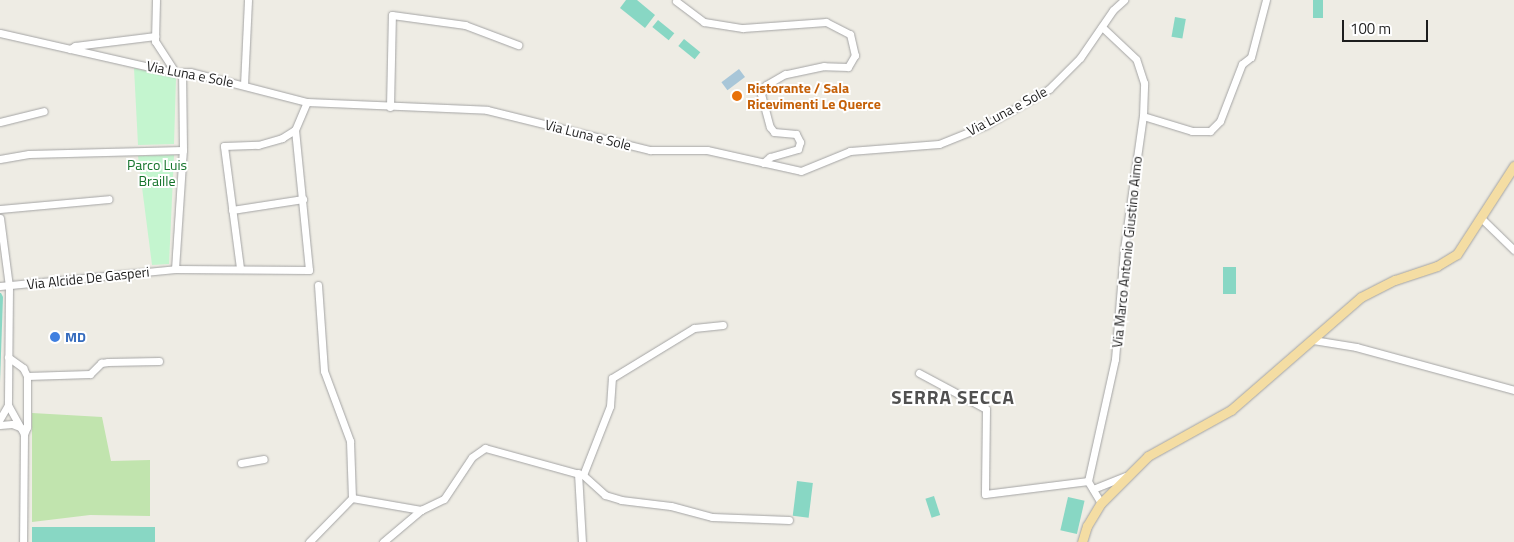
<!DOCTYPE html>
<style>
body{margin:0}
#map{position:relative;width:1514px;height:542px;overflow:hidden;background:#eeece4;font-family:"Titillium Web",sans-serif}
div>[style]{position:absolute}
.grass>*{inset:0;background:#c1e4ae}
.park>*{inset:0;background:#c4f5cf}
.pitch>*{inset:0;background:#88d7c4;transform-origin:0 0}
.water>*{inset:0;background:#a8c6d8;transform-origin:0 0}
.roads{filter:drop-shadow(0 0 1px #a4a4a4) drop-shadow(0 0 1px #a4a4a4)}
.minor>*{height:7px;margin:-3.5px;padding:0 3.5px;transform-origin:3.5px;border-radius:3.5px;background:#fff}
.major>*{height:9px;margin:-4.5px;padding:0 4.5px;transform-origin:4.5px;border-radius:4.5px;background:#f4dda3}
.dots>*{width:14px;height:14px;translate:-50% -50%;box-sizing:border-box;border:2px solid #fff;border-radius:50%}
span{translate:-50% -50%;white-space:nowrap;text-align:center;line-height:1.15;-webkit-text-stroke:4px #fff;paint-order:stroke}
.street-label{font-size:14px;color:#1d1d1d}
.food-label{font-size:14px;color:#c56008;font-weight:700}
.left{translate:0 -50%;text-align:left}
.park-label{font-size:14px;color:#14732a}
.shop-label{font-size:14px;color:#366cbe;font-weight:700}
.district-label{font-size:19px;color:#505050;font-weight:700;letter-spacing:1px}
.scale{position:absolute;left:1342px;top:20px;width:86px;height:22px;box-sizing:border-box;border:2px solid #1d1d1d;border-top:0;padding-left:6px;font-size:15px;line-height:18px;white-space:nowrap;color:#1d1d1d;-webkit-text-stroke:4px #fff;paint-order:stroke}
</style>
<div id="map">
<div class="grass">
<div style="clip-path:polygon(32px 413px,102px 417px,111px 461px,150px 460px,150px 516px,90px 515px,32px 522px)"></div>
</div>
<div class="park">
<div style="clip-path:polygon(134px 68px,176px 78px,174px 144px,138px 145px)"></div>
<div style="clip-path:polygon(174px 155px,169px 264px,152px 265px,138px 156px)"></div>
</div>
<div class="pitch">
<div style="clip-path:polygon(626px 0,637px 0,655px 15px,645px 28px,620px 8px)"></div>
<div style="left:1313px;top:0;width:10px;height:18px"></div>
<div style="left:1175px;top:17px;width:11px;height:20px;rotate:10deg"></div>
<div style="left:658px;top:20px;width:21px;height:9px;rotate:39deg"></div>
<div style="left:684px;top:39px;width:21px;height:9px;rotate:39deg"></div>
<div style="left:1223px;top:267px;width:13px;height:27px"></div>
<div style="clip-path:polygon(1px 293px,3px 297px,0 382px,0 293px)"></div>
<div style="left:797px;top:481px;width:16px;height:35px;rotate:7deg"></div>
<div style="left:934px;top:496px;width:20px;height:9px;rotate:72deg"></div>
<div style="left:1068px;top:497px;width:17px;height:34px;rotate:13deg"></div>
<div style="left:32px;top:527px;width:123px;height:15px"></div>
</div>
<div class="water">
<div style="left:739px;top:69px;width:10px;height:22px;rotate:53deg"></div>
</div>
<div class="roads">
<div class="minor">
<div style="left:156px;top:0;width:41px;rotate:91.4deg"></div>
<div style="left:155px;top:41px;width:38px;rotate:57deg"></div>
<div style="left:676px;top:1px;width:35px;rotate:37deg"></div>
<div style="left:704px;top:22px;width:39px;rotate:9deg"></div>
<div style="left:743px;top:28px;width:83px;rotate:-4.1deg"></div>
<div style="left:826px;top:22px;width:27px;rotate:27deg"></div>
<div style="left:850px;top:34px;width:22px;rotate:77deg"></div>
<div style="left:855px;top:55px;width:14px;rotate:120deg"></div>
<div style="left:848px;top:67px;width:24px;rotate:-178deg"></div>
<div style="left:824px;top:66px;width:40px;rotate:168deg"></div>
<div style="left:785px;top:74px;width:22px;rotate:150deg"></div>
<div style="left:766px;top:85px;width:10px;rotate:119deg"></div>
<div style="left:761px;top:94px;width:34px;rotate:75deg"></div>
<div style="left:770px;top:127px;width:6px;rotate:51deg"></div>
<div style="left:774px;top:132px;width:22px;rotate:5deg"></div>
<div style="left:796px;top:134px;width:9px;rotate:63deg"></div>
<div style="left:800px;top:142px;width:7px;rotate:106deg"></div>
<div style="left:798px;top:149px;width:29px;rotate:164deg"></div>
<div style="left:770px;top:157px;width:9px;rotate:139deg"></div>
<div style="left:0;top:33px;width:180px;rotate:12.8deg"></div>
<div style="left:176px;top:73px;width:14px;rotate:-4deg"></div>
<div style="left:190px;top:72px;width:121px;rotate:14.4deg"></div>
<div style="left:307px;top:102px;width:180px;rotate:2.5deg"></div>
<div style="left:487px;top:110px;width:168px;rotate:13.8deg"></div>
<div style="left:650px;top:150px;width:57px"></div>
<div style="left:707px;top:150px;width:96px;rotate:12.6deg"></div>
<div style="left:801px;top:171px;width:53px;rotate:-22.2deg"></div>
<div style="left:850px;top:151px;width:89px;rotate:-4.5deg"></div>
<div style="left:939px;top:144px;width:51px;rotate:-22deg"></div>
<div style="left:986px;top:125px;width:73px;rotate:-29.7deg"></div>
<div style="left:1049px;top:89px;width:44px;rotate:-45deg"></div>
<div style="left:1080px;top:58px;width:58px;rotate:-55.5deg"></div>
<div style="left:1113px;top:10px;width:15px;rotate:-42deg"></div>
<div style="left:70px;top:49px;width:6px;rotate:-31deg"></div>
<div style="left:75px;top:46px;width:81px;rotate:-7.1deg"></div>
<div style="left:244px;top:85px;width:85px;rotate:-87.3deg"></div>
<div style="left:390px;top:107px;width:92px;rotate:-88.8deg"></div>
<div style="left:392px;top:15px;width:74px;rotate:7.8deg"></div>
<div style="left:465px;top:25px;width:57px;rotate:20.7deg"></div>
<div style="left:1143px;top:116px;width:51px;rotate:17deg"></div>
<div style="left:1192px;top:131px;width:18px"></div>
<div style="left:1210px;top:131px;width:14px;rotate:-45deg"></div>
<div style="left:1220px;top:121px;width:61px;rotate:-68.9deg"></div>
<div style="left:1242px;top:64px;width:11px;rotate:-38deg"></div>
<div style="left:1251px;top:57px;width:59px;rotate:-75.3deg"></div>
<div style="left:0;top:122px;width:45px;rotate:-14deg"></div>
<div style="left:0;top:159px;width:29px;rotate:-10deg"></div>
<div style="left:29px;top:154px;width:154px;rotate:-1.5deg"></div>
<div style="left:0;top:209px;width:109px;rotate:-5.2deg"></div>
<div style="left:232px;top:210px;width:72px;rotate:-8.8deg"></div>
<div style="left:0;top:218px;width:69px;rotate:82.5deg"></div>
<div style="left:9px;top:286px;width:119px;rotate:90.5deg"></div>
<div style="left:8px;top:405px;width:16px;rotate:120deg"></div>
<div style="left:1481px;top:218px;width:46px;rotate:44.1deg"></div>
<div style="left:240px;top:268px;width:123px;rotate:-97.5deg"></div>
<div style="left:224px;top:146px;width:34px;rotate:-2deg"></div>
<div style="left:258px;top:145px;width:25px;rotate:-16deg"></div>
<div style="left:282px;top:138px;width:15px;rotate:-32deg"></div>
<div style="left:175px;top:269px;width:119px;rotate:-86.2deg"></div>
<div style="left:183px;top:150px;width:78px;rotate:-90.7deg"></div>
<div style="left:318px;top:285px;width:86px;rotate:86deg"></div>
<div style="left:324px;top:371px;width:75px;rotate:69.6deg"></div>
<div style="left:350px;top:441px;width:57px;rotate:88deg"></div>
<div style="left:352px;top:498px;width:70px;rotate:9.9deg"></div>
<div style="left:0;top:286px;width:176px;rotate:-5.5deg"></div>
<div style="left:175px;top:269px;width:134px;rotate:0.4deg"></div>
<div style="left:309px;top:270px;width:141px;rotate:-95.7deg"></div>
<div style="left:295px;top:130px;width:30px;rotate:-67deg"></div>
<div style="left:1313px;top:340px;width:44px;rotate:9.2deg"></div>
<div style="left:1356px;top:347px;width:164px;rotate:15.2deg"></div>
<div style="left:8px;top:357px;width:19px;rotate:36deg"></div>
<div style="left:23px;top:368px;width:9px;rotate:63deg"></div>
<div style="left:27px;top:376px;width:51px;rotate:90deg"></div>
<div style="left:27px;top:427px;width:8px;rotate:113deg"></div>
<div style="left:919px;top:373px;width:76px;rotate:28.2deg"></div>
<div style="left:986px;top:409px;width:85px;rotate:90.7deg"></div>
<div style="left:985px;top:494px;width:104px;rotate:-7.2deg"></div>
<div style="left:27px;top:376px;width:63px;rotate:-1.8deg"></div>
<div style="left:90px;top:374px;width:16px;rotate:-45deg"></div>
<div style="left:101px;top:363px;width:7px;rotate:-8deg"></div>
<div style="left:108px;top:362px;width:51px;rotate:-1.1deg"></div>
<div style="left:8px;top:405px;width:33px;rotate:61deg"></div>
<div style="left:24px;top:434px;width:108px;rotate:90.5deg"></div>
<div style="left:0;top:425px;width:12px;rotate:-5deg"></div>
<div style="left:12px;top:424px;width:11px;rotate:22deg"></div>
<div style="left:241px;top:463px;width:23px;rotate:-10deg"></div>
<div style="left:578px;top:473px;width:69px;rotate:86.7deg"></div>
<div style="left:583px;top:475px;width:30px;rotate:42deg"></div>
<div style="left:605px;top:495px;width:17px;rotate:17deg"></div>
<div style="left:621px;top:500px;width:50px;rotate:6.8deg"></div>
<div style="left:671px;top:506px;width:42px;rotate:15deg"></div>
<div style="left:712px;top:517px;width:77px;rotate:2.2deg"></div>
<div style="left:1093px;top:489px;width:35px;rotate:-22deg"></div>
<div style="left:1101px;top:503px;width:26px;rotate:-121deg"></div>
<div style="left:1088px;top:481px;width:125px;rotate:-77.5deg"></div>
<div style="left:1115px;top:359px;width:110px;rotate:-85.3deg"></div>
<div style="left:1124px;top:249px;width:134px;rotate:-81.9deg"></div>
<div style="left:1143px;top:116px;width:33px;rotate:-88deg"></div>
<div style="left:1144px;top:83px;width:25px;rotate:-108deg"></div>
<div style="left:1136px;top:59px;width:47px;rotate:-136.7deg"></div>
<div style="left:309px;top:542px;width:62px;rotate:-45.7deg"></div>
<div style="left:383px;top:542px;width:50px;rotate:-40.1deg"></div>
<div style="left:421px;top:510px;width:25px;rotate:-26deg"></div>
<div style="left:444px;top:499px;width:50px;rotate:-56.3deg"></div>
<div style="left:472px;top:457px;width:16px;rotate:-35deg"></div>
<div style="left:485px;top:448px;width:102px;rotate:15.4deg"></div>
<div style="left:583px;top:475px;width:74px;rotate:-68.6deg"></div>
<div style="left:610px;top:406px;width:28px;rotate:-86deg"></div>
<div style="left:612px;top:378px;width:96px;rotate:-31.4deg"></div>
<div style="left:694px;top:328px;width:29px;rotate:-6deg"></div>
</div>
<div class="major">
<div style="left:1082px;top:542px;width:17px;rotate:-73deg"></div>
<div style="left:1087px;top:526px;width:27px;rotate:-59deg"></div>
<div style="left:1101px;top:503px;width:66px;rotate:-45deg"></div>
<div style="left:1148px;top:456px;width:95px;rotate:-29deg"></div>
<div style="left:1231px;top:410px;width:172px;rotate:-41deg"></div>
<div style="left:1361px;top:297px;width:38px;rotate:-27deg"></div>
<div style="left:1395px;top:280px;width:44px;rotate:-18.4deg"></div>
<div style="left:1437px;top:266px;width:23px;rotate:-31deg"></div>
<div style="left:1457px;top:254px;width:105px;rotate:-57.1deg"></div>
</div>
</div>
<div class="dots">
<div style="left:737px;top:96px;background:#e8710a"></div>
<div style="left:55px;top:337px;background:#3f7fe0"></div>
</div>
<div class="street-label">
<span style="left:190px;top:74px;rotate:11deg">Via Luna e Sole</span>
<span style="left:1007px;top:111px;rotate:-28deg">Via Luna e Sole</span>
<span style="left:588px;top:135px;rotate:14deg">Via Luna e Sole</span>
<span style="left:1127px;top:252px;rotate:-84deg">Via Marco Antonio Giustino Aimo</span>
<span style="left:88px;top:278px;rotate:-6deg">Via Alcide De Gasperi</span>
</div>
<div class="food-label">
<span class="left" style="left:747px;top:96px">Ristorante / Sala<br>Ricevimenti Le Querce</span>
</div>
<div class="park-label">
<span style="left:157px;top:173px">Parco Luis<br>Braille</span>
</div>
<div class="shop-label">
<span class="left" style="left:65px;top:337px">MD</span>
</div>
<div class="district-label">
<span style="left:953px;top:397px">SERRA SECCA</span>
</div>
<div class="scale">100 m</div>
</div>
